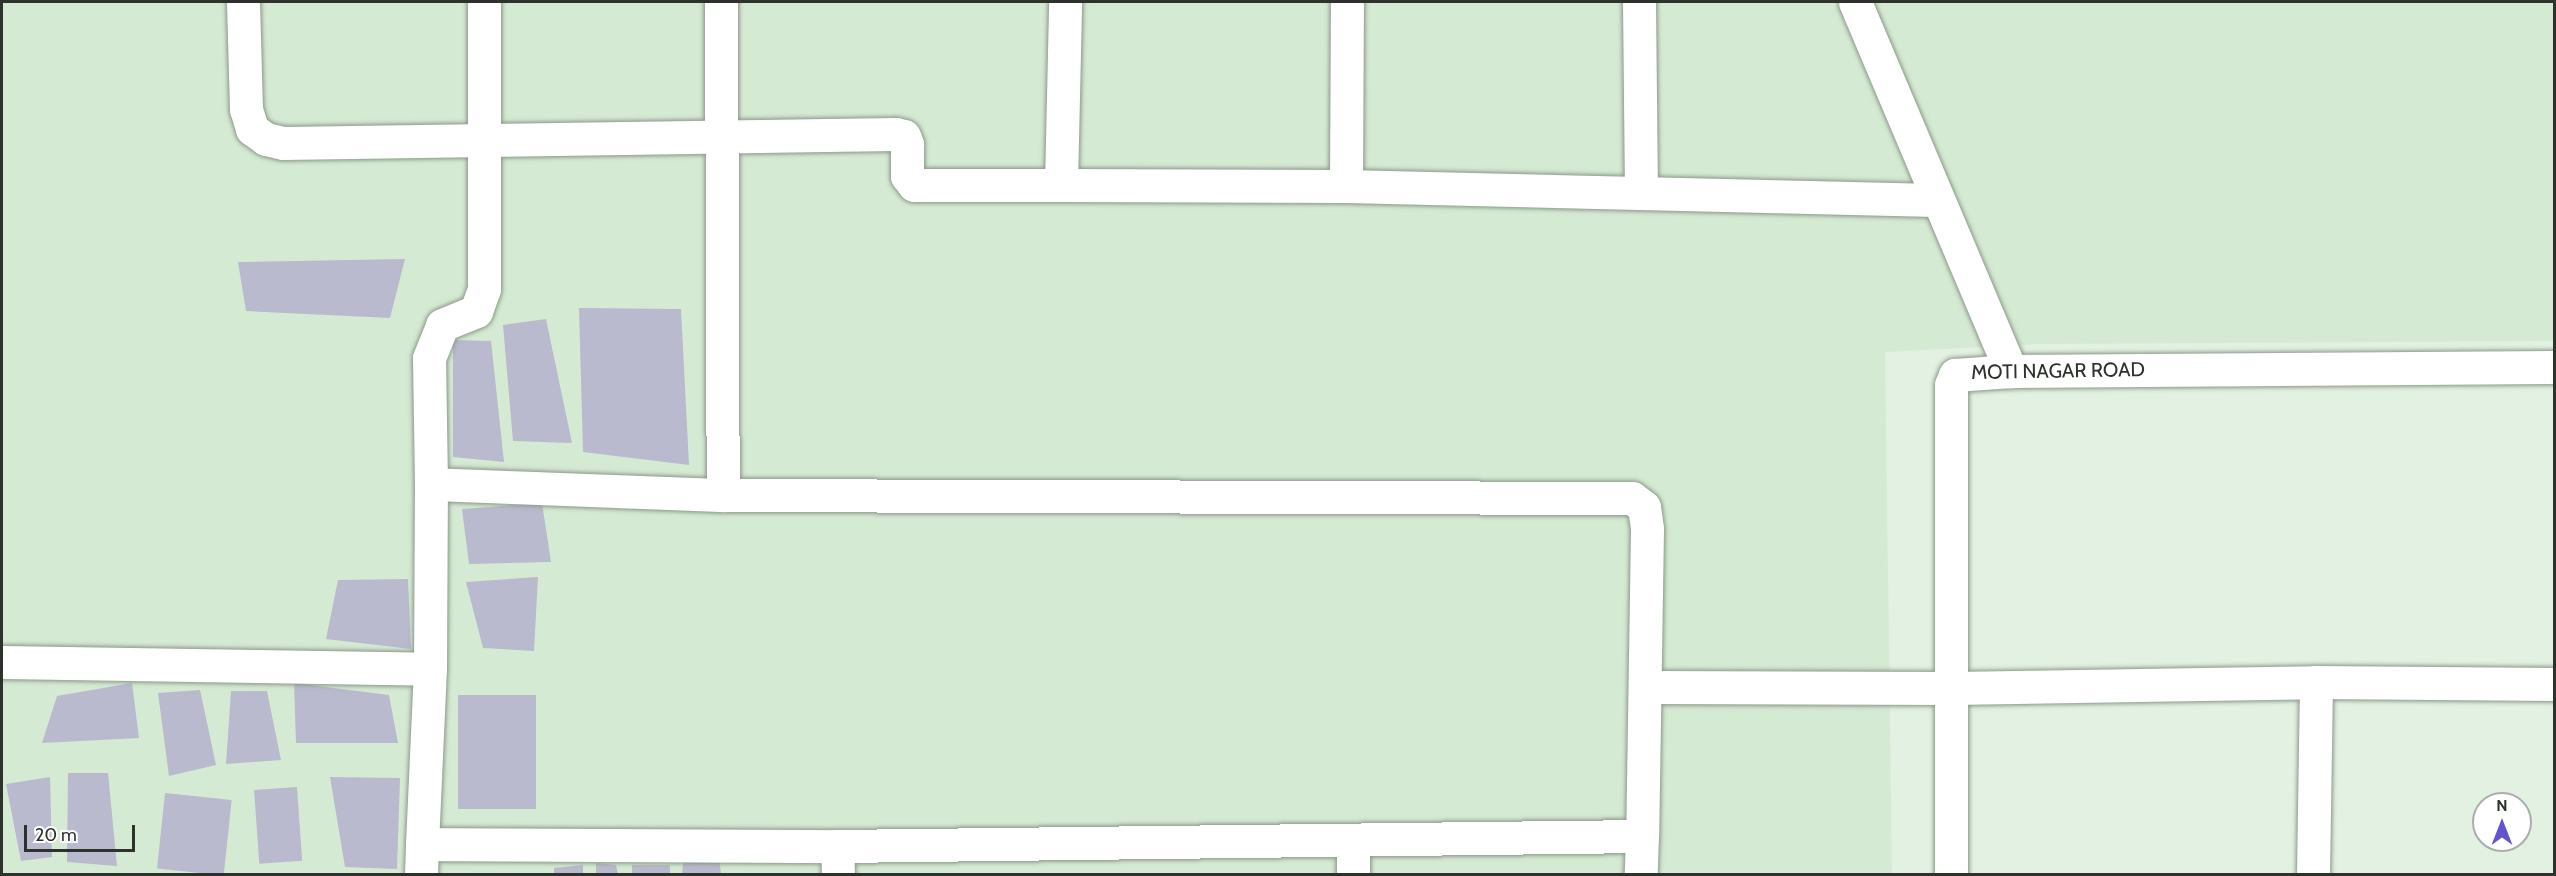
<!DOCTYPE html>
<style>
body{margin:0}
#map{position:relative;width:2556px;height:876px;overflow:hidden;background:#e2f1e1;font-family:Cabin,sans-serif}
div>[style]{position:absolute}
.built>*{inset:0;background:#d5ead3}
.building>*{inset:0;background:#b9bacd;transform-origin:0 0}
.roads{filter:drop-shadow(0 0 2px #8b998a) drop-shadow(0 0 2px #8b998a)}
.street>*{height:33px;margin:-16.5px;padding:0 16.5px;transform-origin:16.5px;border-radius:16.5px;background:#fff}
.secondary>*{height:33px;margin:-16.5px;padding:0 16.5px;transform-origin:16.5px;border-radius:16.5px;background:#fff}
span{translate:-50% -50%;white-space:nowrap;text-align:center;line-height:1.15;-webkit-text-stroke:6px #fff;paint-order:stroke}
.street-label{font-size:20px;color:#2d332c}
.frame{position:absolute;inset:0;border:3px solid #2d332c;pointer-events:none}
.north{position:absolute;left:2472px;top:792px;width:60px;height:60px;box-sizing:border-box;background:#fff;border:2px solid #abadab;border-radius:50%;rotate:0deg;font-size:16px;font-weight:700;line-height:24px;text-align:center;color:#2d332c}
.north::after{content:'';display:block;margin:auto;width:21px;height:27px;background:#6254cd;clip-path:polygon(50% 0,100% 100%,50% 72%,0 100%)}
.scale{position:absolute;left:24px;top:825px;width:111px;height:27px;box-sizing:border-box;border:3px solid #2d332c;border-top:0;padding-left:8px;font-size:18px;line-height:21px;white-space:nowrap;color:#2d332c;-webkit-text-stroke:4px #fff;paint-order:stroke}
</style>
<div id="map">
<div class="built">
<div style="clip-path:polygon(2px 2px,2554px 2px,2554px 341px,2037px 344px,1885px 352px,1892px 874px,2px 874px)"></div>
</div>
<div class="building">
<div style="clip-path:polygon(405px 259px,390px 318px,246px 311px,238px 262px)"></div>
<div style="clip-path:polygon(579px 308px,681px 309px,689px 465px,583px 452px)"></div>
<div style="clip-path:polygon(546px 319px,572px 443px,513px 441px,503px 325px)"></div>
<div style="clip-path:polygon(453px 340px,491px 341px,504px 462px,453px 457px)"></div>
<div style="clip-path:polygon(542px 503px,551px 562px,469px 564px,462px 509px)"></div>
<div style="clip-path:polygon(538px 577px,534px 651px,483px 648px,466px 582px)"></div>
<div style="clip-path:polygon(408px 579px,411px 649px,326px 639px,338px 580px)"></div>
<div style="clip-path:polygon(132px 683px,139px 738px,42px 743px,57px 696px)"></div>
<div style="clip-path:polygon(294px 683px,389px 695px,398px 743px,296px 743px)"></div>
<div style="clip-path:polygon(200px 690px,216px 765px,169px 776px,158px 693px)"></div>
<div style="clip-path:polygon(231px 691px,267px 691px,281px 760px,226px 764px)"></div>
<div style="left:536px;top:695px;width:114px;height:78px;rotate:90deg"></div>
<div style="clip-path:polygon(68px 773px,108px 773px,117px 866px,67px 862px)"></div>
<div style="clip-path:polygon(50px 777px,52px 857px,21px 861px,6px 784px)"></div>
<div style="clip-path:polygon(330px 777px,400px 778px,397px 869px,345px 867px)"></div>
<div style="left:297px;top:787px;width:74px;height:43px;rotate:86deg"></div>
<div style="left:165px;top:793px;width:67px;height:76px;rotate:6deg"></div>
<div style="clip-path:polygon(684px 853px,719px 857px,721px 874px,682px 874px)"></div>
<div style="clip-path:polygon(596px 863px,616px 865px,618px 874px,596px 874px)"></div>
<div style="clip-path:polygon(583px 865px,583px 874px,554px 874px,554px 868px)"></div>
<div style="left:632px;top:865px;width:38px;height:9px"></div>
</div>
<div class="roads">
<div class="street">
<div style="left:243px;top:2px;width:107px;rotate:88.4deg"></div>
<div style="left:246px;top:109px;width:21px;rotate:73deg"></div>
<div style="left:252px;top:129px;width:17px;rotate:36deg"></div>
<div style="left:266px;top:139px;width:17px;rotate:13deg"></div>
<div style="left:283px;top:143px;width:613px;rotate:-0.84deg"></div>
<div style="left:896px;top:134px;width:8px;rotate:14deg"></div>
<div style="left:904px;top:136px;width:9px;rotate:69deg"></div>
<div style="left:907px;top:144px;width:32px;rotate:90deg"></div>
<div style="left:907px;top:176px;width:11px;rotate:52deg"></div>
<div style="left:914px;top:185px;width:147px"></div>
<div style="left:1061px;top:185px;width:183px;rotate:-88.7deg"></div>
<div style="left:721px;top:2px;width:493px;rotate:89.8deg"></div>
<div style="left:1639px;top:2px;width:191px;rotate:89.4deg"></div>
<div style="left:1855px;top:2px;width:401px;rotate:67.1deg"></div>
<div style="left:1061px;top:185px;width:285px;rotate:0.2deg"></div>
<div style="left:1346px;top:186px;width:590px;rotate:1.36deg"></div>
<div style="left:1346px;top:186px;width:184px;rotate:-89.7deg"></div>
<div style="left:431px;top:484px;width:126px;rotate:-90.9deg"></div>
<div style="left:429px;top:358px;width:35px;rotate:-68deg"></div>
<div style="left:442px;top:325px;width:37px;rotate:-22deg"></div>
<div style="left:476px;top:311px;width:23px;rotate:-70deg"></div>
<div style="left:484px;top:289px;width:287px;rotate:-90deg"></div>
<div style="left:2px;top:662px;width:428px;rotate:0.9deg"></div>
<div style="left:1645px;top:687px;width:308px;rotate:0.2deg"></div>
<div style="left:1953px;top:688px;width:363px;rotate:-0.9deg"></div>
<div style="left:2316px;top:682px;width:238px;rotate:0.5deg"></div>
<div style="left:1353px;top:842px;width:32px;rotate:90deg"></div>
<div style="left:422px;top:844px;width:175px;rotate:-87.4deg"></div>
<div style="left:430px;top:669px;width:185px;rotate:-89.7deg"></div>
<div style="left:431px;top:484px;width:292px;rotate:2.2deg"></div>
<div style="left:723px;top:495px;width:909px;rotate:0.19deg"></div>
<div style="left:1632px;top:498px;width:15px;rotate:37deg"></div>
<div style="left:1644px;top:507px;width:22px;rotate:82deg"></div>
<div style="left:1647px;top:529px;width:307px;rotate:90.9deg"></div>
<div style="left:421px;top:874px;width:30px;rotate:-88deg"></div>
<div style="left:422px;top:844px;width:415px;rotate:0.3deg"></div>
<div style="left:838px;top:874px;width:28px;rotate:-92deg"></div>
<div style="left:837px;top:846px;width:805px;rotate:-0.71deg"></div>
<div style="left:1642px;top:836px;width:38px;rotate:92deg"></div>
<div style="left:2313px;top:874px;width:192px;rotate:-89.1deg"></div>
</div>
<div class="secondary">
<div style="left:1951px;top:874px;width:489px;rotate:-90deg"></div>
<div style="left:1951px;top:385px;width:11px;rotate:-68deg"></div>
<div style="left:1955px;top:375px;width:56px;rotate:-4.1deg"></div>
<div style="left:2011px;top:371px;width:543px;rotate:-0.42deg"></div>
</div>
</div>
<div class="street-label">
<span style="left:2058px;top:371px;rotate:-1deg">MOTI NAGAR ROAD</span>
</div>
<div class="frame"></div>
<div class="north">N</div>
<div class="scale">20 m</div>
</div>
